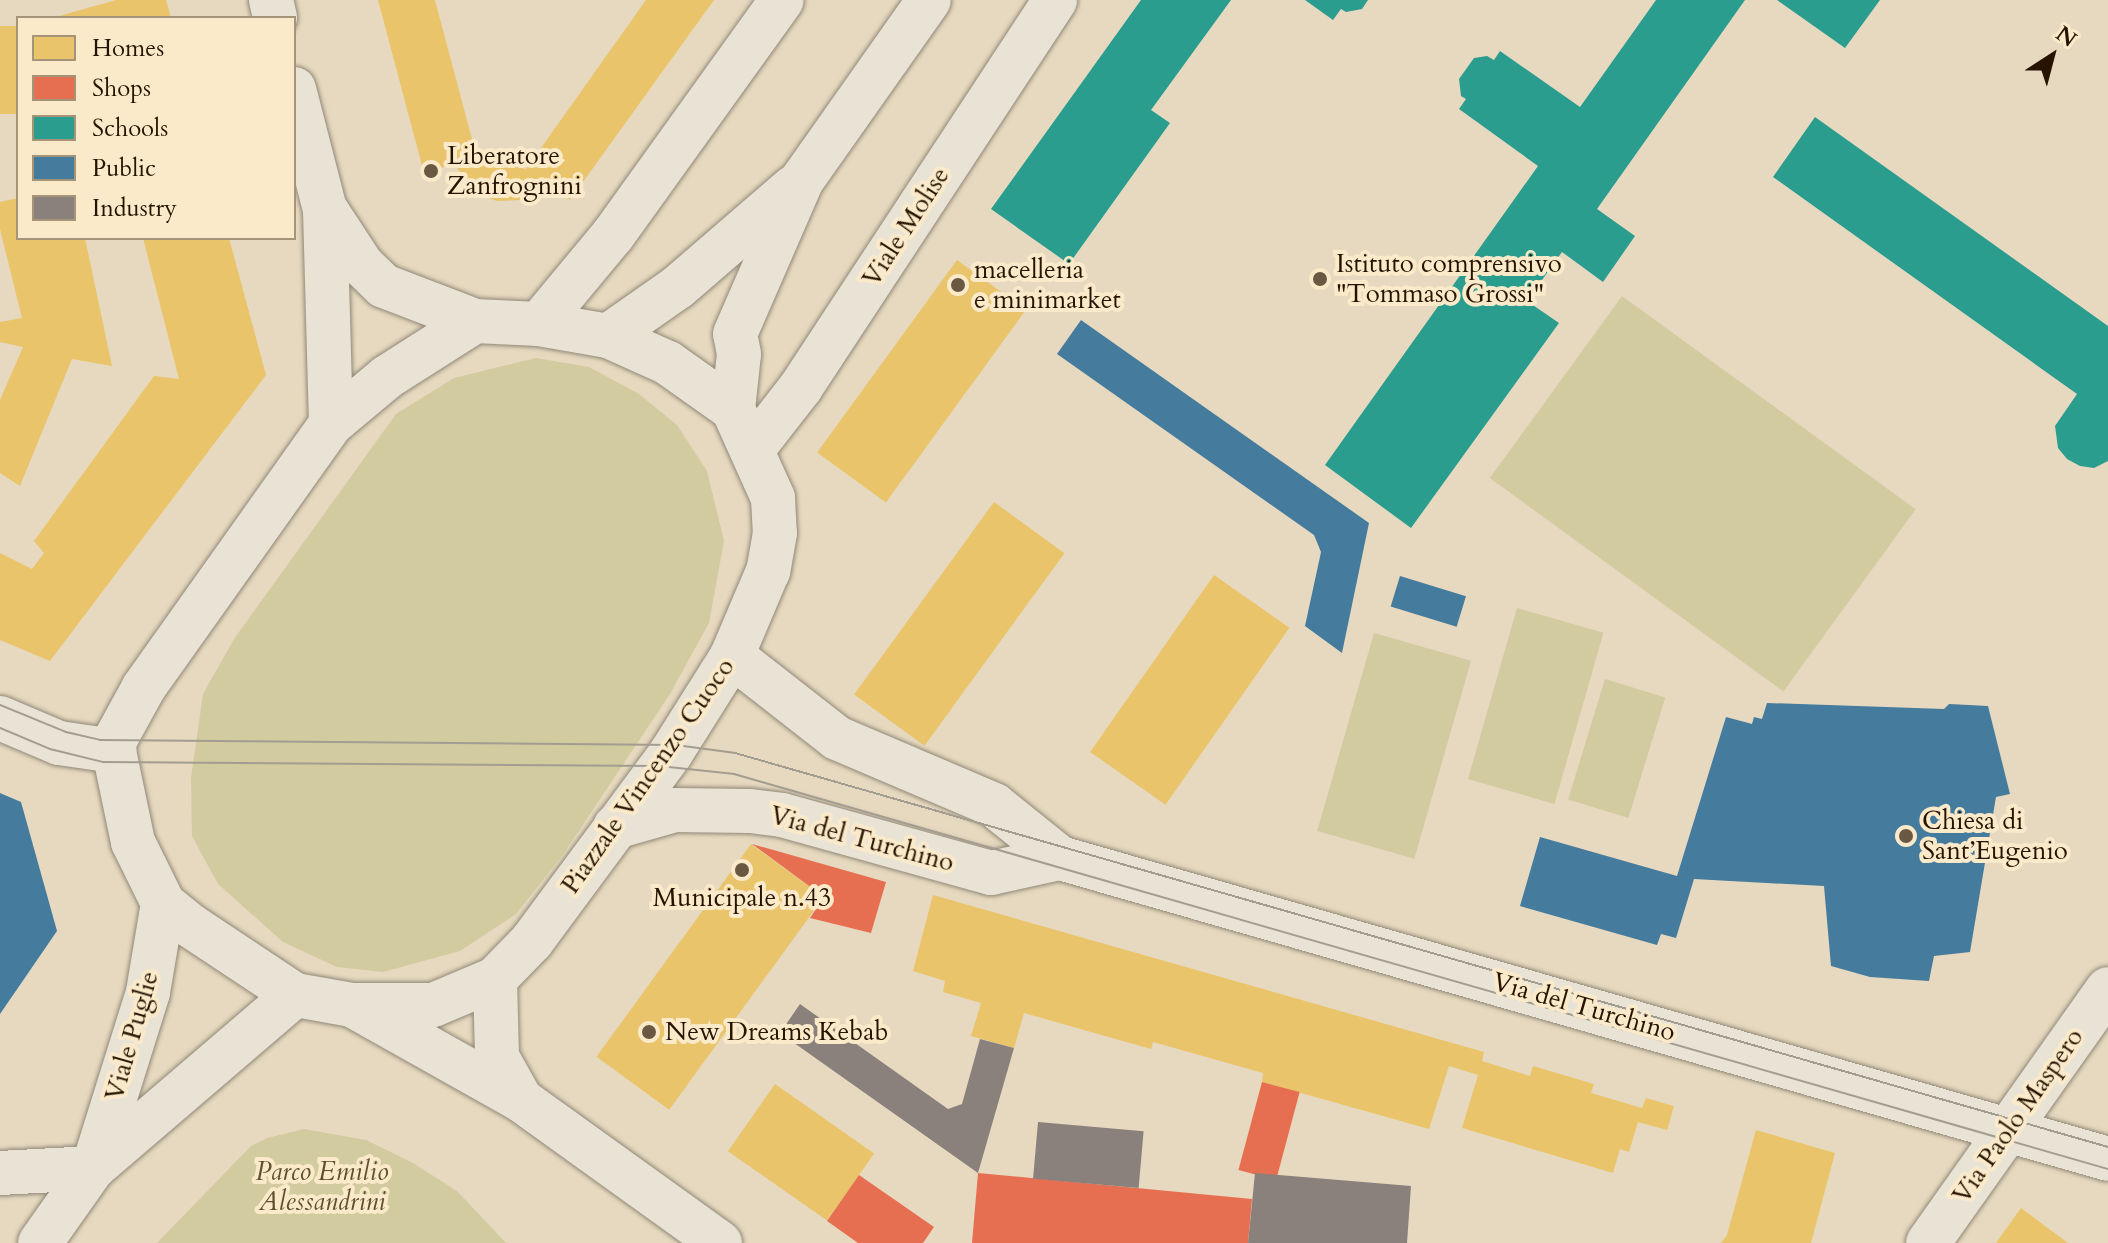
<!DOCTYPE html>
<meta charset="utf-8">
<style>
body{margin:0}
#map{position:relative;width:2108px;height:1243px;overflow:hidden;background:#e6d9bf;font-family:Cardo,serif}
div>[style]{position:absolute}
.green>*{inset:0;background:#d2cba0;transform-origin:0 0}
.homes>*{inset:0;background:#e9c46a;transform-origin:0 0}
.shops>*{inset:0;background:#e76f51;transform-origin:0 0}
.schools>*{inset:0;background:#2a9d8f}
.public>*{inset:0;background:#457b9d;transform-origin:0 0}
.industry>*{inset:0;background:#8a817c;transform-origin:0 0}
.roads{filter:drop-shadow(0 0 2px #918877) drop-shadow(0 0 2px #918877)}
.street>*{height:44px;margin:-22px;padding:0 22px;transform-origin:22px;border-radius:22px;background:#e9e3d6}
.secondary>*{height:44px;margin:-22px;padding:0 22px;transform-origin:22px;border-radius:22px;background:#e9e3d6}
.tram>*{height:2px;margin:-1px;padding:0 1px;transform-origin:1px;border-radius:1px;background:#a39c90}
.dots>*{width:22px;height:22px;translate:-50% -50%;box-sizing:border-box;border:4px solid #faeaca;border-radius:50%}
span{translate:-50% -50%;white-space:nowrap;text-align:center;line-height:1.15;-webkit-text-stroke:8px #faeaca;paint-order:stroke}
.poi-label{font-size:26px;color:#281300}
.left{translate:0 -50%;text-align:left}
.street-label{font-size:26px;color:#281300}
.park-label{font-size:26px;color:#5e502f;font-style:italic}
.legend{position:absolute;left:16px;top:16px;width:280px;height:224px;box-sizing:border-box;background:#faeaca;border:2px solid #a69479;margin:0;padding:10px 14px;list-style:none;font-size:24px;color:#281300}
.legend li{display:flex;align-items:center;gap:16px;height:40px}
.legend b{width:40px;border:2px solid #a69479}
.north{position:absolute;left:2012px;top:16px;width:80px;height:80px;-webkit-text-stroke:6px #faeaca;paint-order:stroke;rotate:36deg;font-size:22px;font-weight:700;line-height:32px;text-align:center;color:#281300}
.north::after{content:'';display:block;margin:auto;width:28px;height:36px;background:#281300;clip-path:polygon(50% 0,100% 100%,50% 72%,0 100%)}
</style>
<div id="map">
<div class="green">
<div style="left:1622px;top:296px;width:363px;height:225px;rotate:36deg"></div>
<div style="clip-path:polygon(536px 358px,589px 367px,639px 394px,677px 425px,707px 471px,724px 541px,709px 623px,670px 694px,564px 853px,516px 914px,460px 951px,383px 972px,337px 967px,283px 942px,218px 884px,192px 836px,191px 778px,203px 694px,234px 639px,396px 414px,454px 378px)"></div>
<div style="left:1517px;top:608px;width:90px;height:178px;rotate:16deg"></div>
<div style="left:1374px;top:633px;width:101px;height:206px;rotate:16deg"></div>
<div style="left:1605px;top:679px;width:63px;height:126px;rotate:17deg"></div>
<div style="clip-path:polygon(304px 1129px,366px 1140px,413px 1163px,457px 1191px,506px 1243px,157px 1243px,251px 1146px,267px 1138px)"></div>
</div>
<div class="homes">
<div style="clip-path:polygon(116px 0,166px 0,171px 18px,52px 18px)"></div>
<div style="clip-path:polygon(378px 0,435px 0,477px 158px,526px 169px,646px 0,714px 0,570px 200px,545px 182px,520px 200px,497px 201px,475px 193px,454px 164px,424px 173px)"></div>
<div style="left:18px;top:26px;width:88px;height:18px;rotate:90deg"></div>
<div style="clip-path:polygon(18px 198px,18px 238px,85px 238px,112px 366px,72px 359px,20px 486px,0 473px,0 400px,23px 347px,0 342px,0 322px,22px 318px,0 229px,0 202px)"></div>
<div style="clip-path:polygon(143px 238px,229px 238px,266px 375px,50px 661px,0 640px,0 553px,32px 569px,44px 553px,34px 541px,154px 376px,179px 379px)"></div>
<div style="left:957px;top:260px;width:85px;height:238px;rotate:36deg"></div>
<div style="left:994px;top:502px;width:87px;height:238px;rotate:36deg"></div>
<div style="left:1214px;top:575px;width:92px;height:216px;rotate:35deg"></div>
<div style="left:751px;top:844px;width:90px;height:263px;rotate:36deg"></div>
<div style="clip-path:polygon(933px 895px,1484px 1052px,1482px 1061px,1530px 1076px,1533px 1066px,1594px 1084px,1591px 1093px,1642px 1108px,1646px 1098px,1674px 1106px,1667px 1130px,1638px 1122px,1629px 1152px,1620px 1149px,1613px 1173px,1462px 1128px,1478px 1075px,1449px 1066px,1429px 1129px,1262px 1082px,1263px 1073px,1153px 1042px,1151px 1049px,1024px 1013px,1014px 1048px,971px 1036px,981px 1003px,943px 992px,945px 981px,913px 971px)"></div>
<div style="left:775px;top:1084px;width:121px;height:82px;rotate:35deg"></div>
<div style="clip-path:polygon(1756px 1130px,1835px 1153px,1811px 1243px,1721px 1243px,1727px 1235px)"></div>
<div style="clip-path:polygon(2021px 1208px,2068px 1243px,1996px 1243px)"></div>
</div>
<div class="shops">
<div style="clip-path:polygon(752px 844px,886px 882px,871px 933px,810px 918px,824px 897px)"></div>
<div style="left:1262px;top:1082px;width:39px;height:91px;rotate:15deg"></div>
<div style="clip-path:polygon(978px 1173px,1252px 1199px,1248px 1243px,972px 1243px)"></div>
<div style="clip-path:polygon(859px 1175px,934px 1227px,923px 1243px,858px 1243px,827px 1221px)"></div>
</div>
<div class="schools">
<div style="clip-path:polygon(1141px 0,1231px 0,1151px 110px,1170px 123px,1069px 264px,991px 209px)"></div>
<div style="clip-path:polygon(1305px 0,1368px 0,1362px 9px,1346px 12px,1341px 9px,1333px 20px)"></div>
<div style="clip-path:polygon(1656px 0,1745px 0,1597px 209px,1635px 236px,1603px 282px,1562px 252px,1527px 301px,1559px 323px,1411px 528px,1325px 465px,1538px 166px,1459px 109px,1466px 99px,1461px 96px,1459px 79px,1474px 58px,1487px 56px,1494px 60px,1500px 51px,1580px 107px)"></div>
<div style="clip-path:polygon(1777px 0,1880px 0,1845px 48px)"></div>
<div style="clip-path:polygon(1815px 117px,2108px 326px,2108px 461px,2094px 468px,2080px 466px,2067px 459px,2058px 448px,2055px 426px,2077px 394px,1773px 177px)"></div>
</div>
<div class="public">
<div style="clip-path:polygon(1081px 320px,1369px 523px,1342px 653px,1305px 626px,1321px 552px,1314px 535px,1057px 354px)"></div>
<div style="left:1400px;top:576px;width:69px;height:32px;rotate:17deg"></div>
<div style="clip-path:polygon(1767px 703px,1944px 709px,1949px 704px,1988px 706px,2010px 794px,1996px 797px,1970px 952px,1934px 956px,1929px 981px,1870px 977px,1831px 966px,1824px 886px,1694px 879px,1676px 938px,1661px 934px,1657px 945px,1520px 906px,1540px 837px,1677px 876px,1726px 717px,1752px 724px,1754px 717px,1762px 719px)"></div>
<div style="clip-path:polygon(0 793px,21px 802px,57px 931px,0 1014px)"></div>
</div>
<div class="industry">
<div style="clip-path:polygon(800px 1004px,948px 1109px,962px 1104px,980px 1039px,1014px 1048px,978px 1173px,780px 1033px)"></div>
<div style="left:1038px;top:1122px;width:106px;height:57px;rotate:5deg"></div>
<div style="clip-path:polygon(1255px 1173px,1411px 1186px,1407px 1243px,1248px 1243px)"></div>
</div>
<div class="roads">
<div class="street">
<div style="left:271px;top:0;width:18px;rotate:77deg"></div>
<div style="left:294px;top:89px;width:125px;rotate:75.6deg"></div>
<div style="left:325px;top:210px;width:214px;rotate:88.4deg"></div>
<div style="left:326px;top:210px;width:66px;rotate:56.8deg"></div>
<div style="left:362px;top:265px;width:30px;rotate:44deg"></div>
<div style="left:384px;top:286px;width:97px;rotate:21deg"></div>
<div style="left:539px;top:324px;width:116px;rotate:-50.3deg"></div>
<div style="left:613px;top:235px;width:289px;rotate:-54.3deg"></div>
<div style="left:752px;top:450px;width:80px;rotate:-52.1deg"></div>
<div style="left:801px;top:387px;width:463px;rotate:-56.7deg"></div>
<div style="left:732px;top:656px;width:133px;rotate:38deg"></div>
<div style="left:837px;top:738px;width:171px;rotate:23.1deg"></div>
<div style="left:994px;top:805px;width:85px;rotate:38.8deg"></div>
<div style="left:1060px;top:858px;width:1090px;rotate:16.02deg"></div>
<div style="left:0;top:718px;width:64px;rotate:23deg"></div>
<div style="left:59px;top:743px;width:56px;rotate:8.3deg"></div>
<div style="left:615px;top:827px;width:62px;rotate:-15.8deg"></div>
<div style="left:675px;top:810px;width:75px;rotate:0.8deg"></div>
<div style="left:750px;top:811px;width:32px;rotate:7deg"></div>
<div style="left:782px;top:815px;width:217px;rotate:15.5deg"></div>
<div style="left:991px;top:873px;width:71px;rotate:-12.3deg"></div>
<div style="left:495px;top:979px;width:78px;rotate:88.5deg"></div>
<div style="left:497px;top:1057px;width:49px;rotate:60.8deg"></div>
<div style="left:352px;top:1005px;width:194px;rotate:29.3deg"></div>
<div style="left:521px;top:1100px;width:245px;rotate:35.7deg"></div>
<div style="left:0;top:1173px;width:93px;rotate:-3.1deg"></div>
<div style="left:1928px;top:1243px;width:311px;rotate:-54.7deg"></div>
</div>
<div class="secondary">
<div style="left:475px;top:321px;width:64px;rotate:2.7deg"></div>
<div style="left:539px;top:324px;width:70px;rotate:9.9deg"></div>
<div style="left:608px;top:336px;width:66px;rotate:24.2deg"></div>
<div style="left:668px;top:363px;width:80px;rotate:35.3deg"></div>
<div style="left:733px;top:409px;width:98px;rotate:65.8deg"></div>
<div style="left:773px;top:498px;width:35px;rotate:87deg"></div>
<div style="left:775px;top:533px;width:39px;rotate:100deg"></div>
<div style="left:768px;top:571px;width:92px;rotate:113deg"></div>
<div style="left:732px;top:656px;width:115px;rotate:122.2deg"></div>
<div style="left:671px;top:753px;width:234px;rotate:126.5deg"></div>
<div style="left:532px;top:941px;width:53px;rotate:134.2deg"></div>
<div style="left:495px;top:979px;width:67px;rotate:157.2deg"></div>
<div style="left:433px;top:1005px;width:81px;rotate:180deg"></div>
<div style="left:352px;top:1005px;width:58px;rotate:-170deg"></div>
<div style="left:295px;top:995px;width:125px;rotate:-146.4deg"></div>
<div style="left:191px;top:926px;width:36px;rotate:-141deg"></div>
<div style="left:163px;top:903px;width:68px;rotate:-116.2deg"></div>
<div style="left:133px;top:842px;width:93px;rotate:-101.8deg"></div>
<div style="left:114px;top:751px;width:11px;rotate:-85deg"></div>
<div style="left:115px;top:740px;width:60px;rotate:-61.3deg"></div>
<div style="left:144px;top:687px;width:323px;rotate:-54.6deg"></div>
<div style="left:331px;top:424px;width:73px;rotate:-40deg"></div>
<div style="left:387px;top:377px;width:104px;rotate:-32.5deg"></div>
<div style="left:608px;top:336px;width:85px;rotate:-35deg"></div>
<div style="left:678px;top:287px;width:153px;rotate:-40.8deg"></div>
<div style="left:733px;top:409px;width:55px;rotate:-83.8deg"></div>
<div style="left:739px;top:354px;width:20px;rotate:-101deg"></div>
<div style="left:735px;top:334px;width:168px;rotate:-66.5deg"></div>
<div style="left:802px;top:180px;width:220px;rotate:-54.8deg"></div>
<div style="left:93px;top:1168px;width:184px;rotate:-72.6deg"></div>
<div style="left:148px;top:992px;width:90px;rotate:-80.4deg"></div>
<div style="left:40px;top:1243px;width:92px;rotate:-54.8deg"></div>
<div style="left:93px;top:1168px;width:266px;rotate:-40.6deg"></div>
</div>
</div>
<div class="tram">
<div style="left:0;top:705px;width:71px;rotate:22.2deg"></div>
<div style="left:66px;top:732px;width:35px;rotate:13deg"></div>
<div style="left:100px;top:740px;width:576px;rotate:0.5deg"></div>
<div style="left:676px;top:745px;width:60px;rotate:7.7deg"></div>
<div style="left:735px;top:753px;width:1428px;rotate:16.01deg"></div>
<div style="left:0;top:728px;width:54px;rotate:22.8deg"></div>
<div style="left:50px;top:749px;width:55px;rotate:13.8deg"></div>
<div style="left:103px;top:762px;width:557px;rotate:0.41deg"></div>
<div style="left:660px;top:766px;width:74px;rotate:6.2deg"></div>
<div style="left:734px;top:774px;width:1430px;rotate:16.04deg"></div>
</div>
<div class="dots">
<div style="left:431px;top:171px;background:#6a5843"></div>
<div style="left:1320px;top:279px;background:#6a5843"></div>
<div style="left:958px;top:285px;background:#6a5843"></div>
<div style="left:1906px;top:836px;background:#6a5843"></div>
<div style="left:742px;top:870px;background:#6a5843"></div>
<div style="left:649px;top:1032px;background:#6a5843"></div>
</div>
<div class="poi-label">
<span class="left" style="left:447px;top:171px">Liberatore<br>Zanfrognini</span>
<span class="left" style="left:1336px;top:279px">Istituto comprensivo<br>"Tommaso Grossi"</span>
<span class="left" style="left:974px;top:285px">macelleria<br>e minimarket</span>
<span class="left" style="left:1922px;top:836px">Chiesa di<br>Sant’Eugenio</span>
<span style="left:742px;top:898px">Municipale n.43</span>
<span class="left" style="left:665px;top:1032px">New Dreams Kebab</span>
</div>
<div class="street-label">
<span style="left:906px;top:227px;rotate:-57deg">Viale Molise</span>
<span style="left:648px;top:776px;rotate:-55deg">Piazzale Vincenzo Cuoco</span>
<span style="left:862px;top:839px;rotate:15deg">Via del Turchino</span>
<span style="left:1584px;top:1007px;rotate:16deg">Via del Turchino</span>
<span style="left:132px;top:1036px;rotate:-74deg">Viale Puglie</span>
<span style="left:2018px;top:1116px;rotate:-55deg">Via Paolo Maspero</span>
</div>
<div class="park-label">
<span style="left:322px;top:1187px">Parco Emilio<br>Alessandrini</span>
</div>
<ul class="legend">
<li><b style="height:22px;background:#e9c46a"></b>Homes</li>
<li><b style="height:22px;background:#e76f51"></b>Shops</li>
<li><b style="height:22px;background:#2a9d8f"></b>Schools</li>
<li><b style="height:22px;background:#457b9d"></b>Public</li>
<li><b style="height:22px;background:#8a817c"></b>Industry</li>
</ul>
<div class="north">N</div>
</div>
